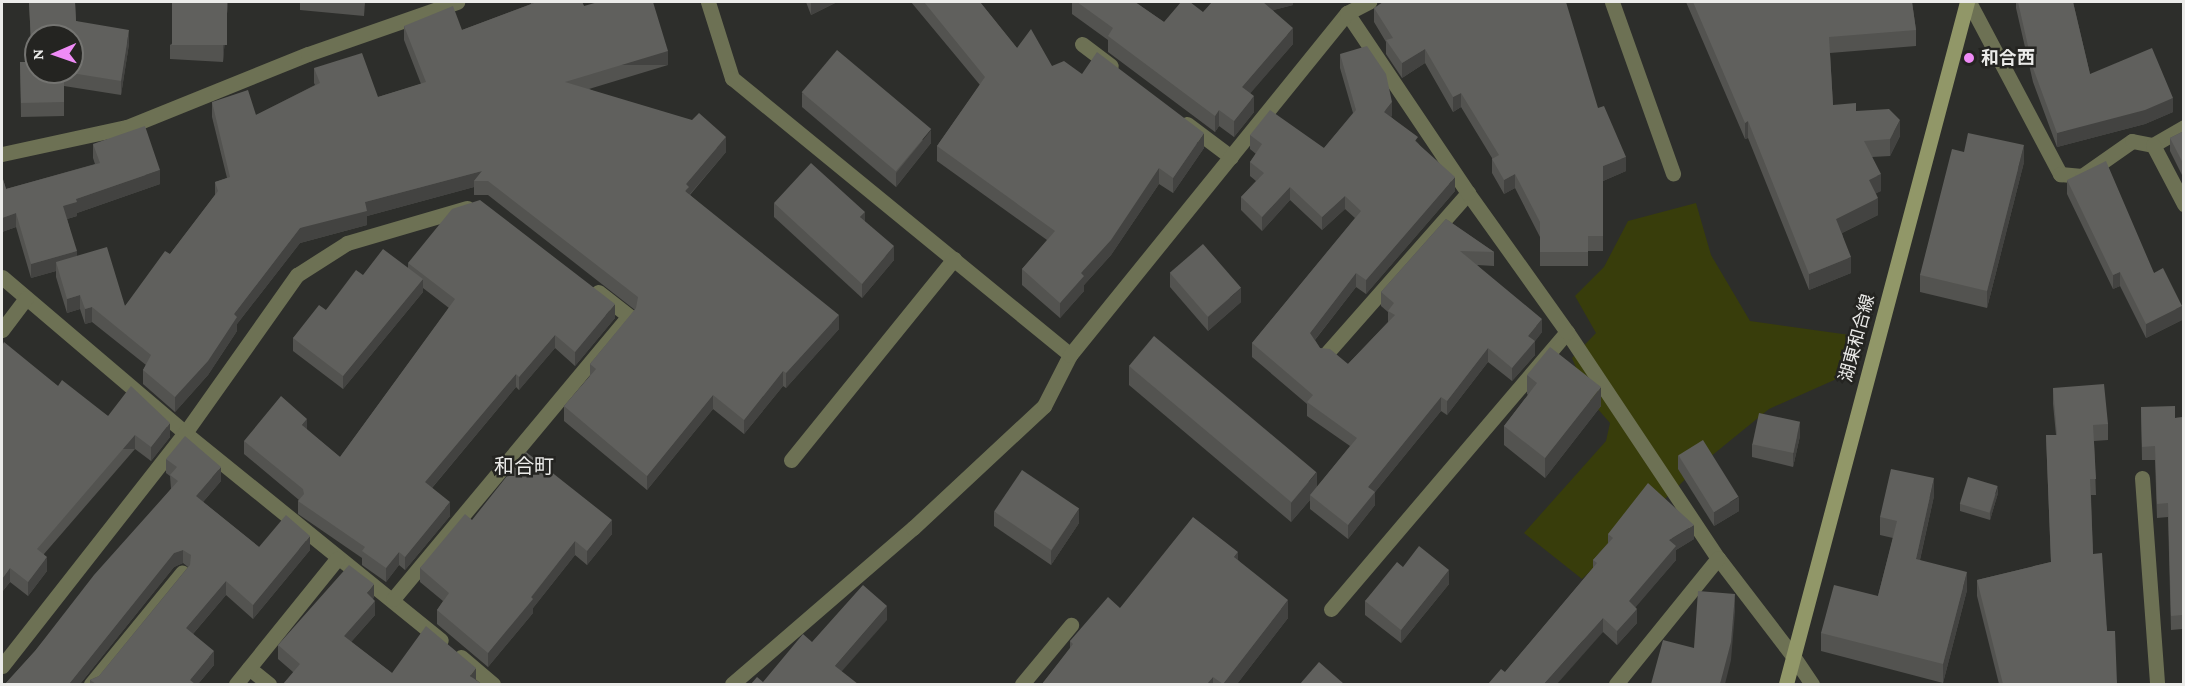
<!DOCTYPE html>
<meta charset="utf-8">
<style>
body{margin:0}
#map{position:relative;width:2185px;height:686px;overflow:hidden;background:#2d2e2b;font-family:"Crimson Pro","Noto Sans JP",serif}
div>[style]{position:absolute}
.green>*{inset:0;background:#383d0b}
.service>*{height:15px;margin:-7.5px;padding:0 7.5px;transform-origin:7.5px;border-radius:7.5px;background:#6d7154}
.minor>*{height:15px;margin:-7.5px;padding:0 7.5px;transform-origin:7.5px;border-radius:7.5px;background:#6d7154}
.secondary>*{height:15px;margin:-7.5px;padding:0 7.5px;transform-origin:7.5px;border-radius:7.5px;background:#919768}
.wall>*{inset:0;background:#535350}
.shaded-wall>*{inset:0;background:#434341;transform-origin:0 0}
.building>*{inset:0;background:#60605d;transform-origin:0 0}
.dots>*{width:16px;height:16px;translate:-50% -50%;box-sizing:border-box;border:3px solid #242421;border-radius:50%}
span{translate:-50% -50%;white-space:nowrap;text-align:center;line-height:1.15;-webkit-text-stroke:5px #242421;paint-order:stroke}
.poi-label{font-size:18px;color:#ebebe9;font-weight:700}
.left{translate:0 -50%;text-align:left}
.street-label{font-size:18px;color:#ebebe9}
.neighbourhood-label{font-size:20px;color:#ebebe9}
.frame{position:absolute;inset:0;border:3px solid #ebebe9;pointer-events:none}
.north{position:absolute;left:24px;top:24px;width:60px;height:60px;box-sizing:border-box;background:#242421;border:2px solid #747471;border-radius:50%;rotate:268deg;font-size:16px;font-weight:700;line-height:24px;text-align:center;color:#ebebe9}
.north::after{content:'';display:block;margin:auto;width:21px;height:27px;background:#ef8bf6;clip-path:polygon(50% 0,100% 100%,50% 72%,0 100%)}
</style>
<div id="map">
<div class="green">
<div style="clip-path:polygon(1696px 203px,1711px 255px,1750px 321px,1857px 336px,1850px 373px,1769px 409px,1699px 466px,1582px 579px,1524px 533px,1606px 441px,1610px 423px,1589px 399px,1572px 358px,1596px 333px,1575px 296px,1604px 267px,1628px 221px)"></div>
</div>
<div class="service">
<div style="left:1567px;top:332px;width:272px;rotate:56.3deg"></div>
<div style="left:1718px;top:558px;width:123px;rotate:52.6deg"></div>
<div style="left:91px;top:684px;width:144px;rotate:-50.7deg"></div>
<div style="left:1022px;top:684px;width:77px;rotate:-50.3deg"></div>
</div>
<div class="minor">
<div style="left:708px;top:2px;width:80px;rotate:72.5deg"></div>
<div style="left:732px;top:78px;width:437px;rotate:39.3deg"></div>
<div style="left:1612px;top:2px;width:182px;rotate:70.4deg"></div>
<div style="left:1969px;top:2px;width:195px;rotate:62.1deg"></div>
<div style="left:2060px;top:174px;width:22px;rotate:5deg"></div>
<div style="left:2082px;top:176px;width:61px;rotate:-35deg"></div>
<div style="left:2132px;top:141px;width:21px;rotate:11deg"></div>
<div style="left:2153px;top:145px;width:36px;rotate:-30deg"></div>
<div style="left:1082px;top:44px;width:36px;rotate:37deg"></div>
<div style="left:1187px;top:124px;width:55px;rotate:36.9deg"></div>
<div style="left:2153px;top:145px;width:67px;rotate:62.3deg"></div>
<div style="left:2px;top:154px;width:128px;rotate:-12.2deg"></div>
<div style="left:127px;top:127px;width:195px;rotate:-22deg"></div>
<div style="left:308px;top:54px;width:158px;rotate:-19.2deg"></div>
<div style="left:2px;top:277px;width:240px;rotate:40.4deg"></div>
<div style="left:185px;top:433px;width:329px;rotate:39deg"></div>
<div style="left:2px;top:330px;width:40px;rotate:-53deg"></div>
<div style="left:1326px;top:354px;width:215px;rotate:-48.6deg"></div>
<div style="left:791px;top:460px;width:259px;rotate:-51deg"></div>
<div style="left:2142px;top:478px;width:207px;rotate:85.8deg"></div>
<div style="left:393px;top:599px;width:368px;rotate:-50.2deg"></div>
<div style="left:629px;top:316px;width:39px;rotate:-142deg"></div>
<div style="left:1331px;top:609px;width:364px;rotate:-49.6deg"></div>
<div style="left:1567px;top:332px;width:171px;rotate:-125.5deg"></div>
<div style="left:1468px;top:193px;width:217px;rotate:-123.9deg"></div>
<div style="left:1793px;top:656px;width:34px;rotate:56deg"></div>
<div style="left:461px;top:657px;width:42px;rotate:40.2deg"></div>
<div style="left:2px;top:666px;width:296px;rotate:-51.9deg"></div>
<div style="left:185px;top:433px;width:194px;rotate:-54.7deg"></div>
<div style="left:297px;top:275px;width:59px;rotate:-32.6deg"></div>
<div style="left:347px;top:243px;width:125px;rotate:-16.3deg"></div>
<div style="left:249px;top:668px;width:26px;rotate:39deg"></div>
<div style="left:236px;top:684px;width:161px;rotate:-51.1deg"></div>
<div style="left:732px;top:684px;width:239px;rotate:-40.8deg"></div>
<div style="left:913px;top:528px;width:179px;rotate:-43deg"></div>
<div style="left:1044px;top:406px;width:57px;rotate:-63deg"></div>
<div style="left:1070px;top:355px;width:440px;rotate:-51deg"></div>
<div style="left:1347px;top:13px;width:25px;rotate:-27deg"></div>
<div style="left:1616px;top:684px;width:162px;rotate:-51deg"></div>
</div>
<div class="secondary">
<div style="left:1786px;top:684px;width:706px;rotate:-75.14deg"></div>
</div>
<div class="wall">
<div style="clip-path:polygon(29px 2px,75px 2px,76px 21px,129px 44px,121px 95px,64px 86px,64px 116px,21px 117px,20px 62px,32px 62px)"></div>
<div style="clip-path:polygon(228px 2px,223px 62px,170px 59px,170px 45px)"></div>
<div style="clip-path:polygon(300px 2px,365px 2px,364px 16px,300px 10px)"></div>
<div style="clip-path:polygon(531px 2px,582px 2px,584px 6px,668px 65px,589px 89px,726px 152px,690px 195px,839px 329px,786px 388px,783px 386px,744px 434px,713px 409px,647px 490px,564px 421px,564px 406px,590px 376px,590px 364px,635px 310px,488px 195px,474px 195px,474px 187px,367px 216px,367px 225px,300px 243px,237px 324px,237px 331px,208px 375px,175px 412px,143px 384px,143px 370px,146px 365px,92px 322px,85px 324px,80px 309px,67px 313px,56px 277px,56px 271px,31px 278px,16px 227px,2px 232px,2px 176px,6px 189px,95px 164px,93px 158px,93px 144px,160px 184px,77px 213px,77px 216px,67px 219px,77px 256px,125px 306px,170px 254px,215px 195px,215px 182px,227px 178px,212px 117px,212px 102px,256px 115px,315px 85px,314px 83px,314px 68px,378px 97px,421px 84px,404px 40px,404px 26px,462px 30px,531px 4px)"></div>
<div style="clip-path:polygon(806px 2px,837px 2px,811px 15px)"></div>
<div style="clip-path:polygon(911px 2px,980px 2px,1017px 48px,1052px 66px,1082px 74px,1204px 148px,1173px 193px,1159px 184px,1111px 255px,1084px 285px,1084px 291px,1060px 318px,1022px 285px,1022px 269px,1047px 240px,937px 161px,937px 146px,980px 85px)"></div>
<div style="clip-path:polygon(1072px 2px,1135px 2px,1164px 22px,1203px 12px,1293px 2px,1293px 5px,1273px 10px,1293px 44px,1250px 93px,1254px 112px,1234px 137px,1219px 126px,1215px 132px,1108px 52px,1108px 40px,1072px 14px)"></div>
<div style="clip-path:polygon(1686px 2px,1912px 2px,1916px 30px,1916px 46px,1830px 53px,1833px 105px,1856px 111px,1900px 136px,1890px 156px,1872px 157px,1881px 191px,1876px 193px,1878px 215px,1842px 233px,1851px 273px,1809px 290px,1748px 138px,1745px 139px)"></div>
<div style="clip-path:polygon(2016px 2px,2073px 2px,2090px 74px,2173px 112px,2145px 124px,2057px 147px,2033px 82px,2016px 8px)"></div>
<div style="clip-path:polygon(1374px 8px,1598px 108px,1626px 171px,1603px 181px,1603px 251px,1588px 251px,1588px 266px,1540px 266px,1540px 237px,1515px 188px,1504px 194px,1492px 173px,1492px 158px,1461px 107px,1453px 112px,1425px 63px,1402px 78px,1386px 54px,1386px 42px,1374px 22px)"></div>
<div style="clip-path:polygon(1340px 54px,1391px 117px,1418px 143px,1455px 191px,1366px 294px,1356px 287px,1315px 340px,1320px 348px,1348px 364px,1388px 322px,1388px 312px,1381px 306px,1381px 292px,1446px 219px,1494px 252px,1494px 266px,1477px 265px,1542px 332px,1535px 341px,1535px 355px,1512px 381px,1488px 362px,1447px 415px,1441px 411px,1375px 492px,1375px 505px,1348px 539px,1310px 509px,1310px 500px,1291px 522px,1129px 385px,1129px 366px,1317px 487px,1350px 446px,1307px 416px,1307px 404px,1252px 357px,1252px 343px,1355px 218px,1345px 209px,1322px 230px,1290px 200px,1262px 231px,1241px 210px,1241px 197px,1256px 181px,1250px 176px,1250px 162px,1256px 154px,1250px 149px,1250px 135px,1324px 148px,1353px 113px,1340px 68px)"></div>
<div style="clip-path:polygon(802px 93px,931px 143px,896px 187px,802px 107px)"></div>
<div style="clip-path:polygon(2184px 131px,2184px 179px,2170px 151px,2170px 138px)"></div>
<div style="clip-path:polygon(2024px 162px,1987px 308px,1920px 292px,1920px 275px)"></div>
<div style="clip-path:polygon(2067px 180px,2154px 273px,2182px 320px,2146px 338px,2120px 286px,2113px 289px,2067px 194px)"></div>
<div style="clip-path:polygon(774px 203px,894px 260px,862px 298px,774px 217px)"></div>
<div style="clip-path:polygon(408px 263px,615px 318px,575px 366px,555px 348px,519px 390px,516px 387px,432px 488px,450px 516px,405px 570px,399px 565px,386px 582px,362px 565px,362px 558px,298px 514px,298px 501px,299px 500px,244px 454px,244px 441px,307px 430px,340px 457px,449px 308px,423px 288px,423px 292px,343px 389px,293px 351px,293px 338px,326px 310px,363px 275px,408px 268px)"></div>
<div style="clip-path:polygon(1170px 273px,1241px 302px,1208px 331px,1170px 287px)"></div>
<div style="clip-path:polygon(2px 346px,58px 386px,108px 416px,170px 437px,151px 461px,135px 449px,44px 554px,47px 571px,28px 596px,10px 582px,2px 592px)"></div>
<div style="clip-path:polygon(1527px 375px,1601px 406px,1545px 478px,1504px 445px,1504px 426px,1528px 395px,1527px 394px)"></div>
<div style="clip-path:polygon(2053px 388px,2108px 424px,2108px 440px,2094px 441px,2096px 495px,2091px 495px,2093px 554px,2117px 684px,1999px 684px,1977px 596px,1977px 580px,2051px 562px,2046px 435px,2056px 435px,2053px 404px)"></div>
<div style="clip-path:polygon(2141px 407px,2175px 418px,2184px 417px,2184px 664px,2182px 629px,2171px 630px,2168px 517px,2157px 518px,2155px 460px,2142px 460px)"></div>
<div style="clip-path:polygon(1800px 436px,1793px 467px,1752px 457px,1752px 444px)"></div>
<div style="clip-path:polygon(1678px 455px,1739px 511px,1714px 526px,1678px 469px)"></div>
<div style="clip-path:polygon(166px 459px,221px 481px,203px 502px,259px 547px,310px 550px,253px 619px,226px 595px,193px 634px,214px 665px,198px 684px,90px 684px,90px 680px,99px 676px,188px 567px,183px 563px,174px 567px,80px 684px,5px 684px,35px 651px,171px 489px,170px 476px,166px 473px)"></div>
<div style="clip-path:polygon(1998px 493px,1990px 520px,1960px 511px,1960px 504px)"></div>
<div style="clip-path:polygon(1934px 496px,1920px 560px,1967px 590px,1943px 683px,1821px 651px,1821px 633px,1878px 596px,1893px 538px,1880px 535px,1880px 517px)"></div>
<div style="clip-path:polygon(994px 512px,1079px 523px,1051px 565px,994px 526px)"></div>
<div style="clip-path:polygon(472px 520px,612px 534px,587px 565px,575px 555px,533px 608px,533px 613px,488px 667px,437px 624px,437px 610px,443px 601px,420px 582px,420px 568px)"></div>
<div style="clip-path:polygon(1608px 534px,1694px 539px,1676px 550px,1676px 560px,1635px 607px,1637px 623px,1617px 645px,1603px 632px,1505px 672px,1593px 568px,1593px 560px,1608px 543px)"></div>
<div style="clip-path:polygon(1238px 560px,1288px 618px,1237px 684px,1042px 684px,1070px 649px,1070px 641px,1120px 608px)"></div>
<div style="clip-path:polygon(1403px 567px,1449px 584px,1401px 643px,1365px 615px,1365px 601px)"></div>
<div style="clip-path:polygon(374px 597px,373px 599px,375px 615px,351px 642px,392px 673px,476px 680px,293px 672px,278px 659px,278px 645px)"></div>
</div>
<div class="shaded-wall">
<div style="clip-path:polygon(227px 2px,228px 2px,223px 62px,223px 48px)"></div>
<div style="clip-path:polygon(811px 2px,837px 2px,811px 15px)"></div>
<div style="clip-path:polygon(1259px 2px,1293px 2px,1293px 5px,1259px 14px)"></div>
<div style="clip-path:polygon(1293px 28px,1293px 44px,1242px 103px,1242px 87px)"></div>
<div style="clip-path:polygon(129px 30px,129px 44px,121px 95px,121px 81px)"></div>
<div style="clip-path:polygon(1425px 49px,1425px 63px,1402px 78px,1402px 63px)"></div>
<div style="left:668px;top:51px;width:14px;height:108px;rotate:90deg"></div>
<div style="clip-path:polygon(1461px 93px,1461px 107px,1453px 112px,1453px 97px)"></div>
<div style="clip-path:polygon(1254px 96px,1254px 112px,1234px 137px,1234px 121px)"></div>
<div style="clip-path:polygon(2173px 98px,2173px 112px,2145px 124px,2057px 147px,2057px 133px)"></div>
<div style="clip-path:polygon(1392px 102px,1392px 116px,1384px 125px,1384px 112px)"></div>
<div style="clip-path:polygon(1219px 110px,1219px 126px,1215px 132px,1215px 116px)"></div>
<div style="clip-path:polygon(1900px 120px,1900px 136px,1890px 156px,1890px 139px)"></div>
<div style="clip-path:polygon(1748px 121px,1748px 138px,1745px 139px,1745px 123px)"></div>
<div style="clip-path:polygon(931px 130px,931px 143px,896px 187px,896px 173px)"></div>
<div style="clip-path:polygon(1204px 133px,1204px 148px,1173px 193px,1173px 178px)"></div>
<div style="clip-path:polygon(726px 137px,726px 152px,689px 195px,685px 206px,686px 184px)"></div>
<div style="clip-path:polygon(2024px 145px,2024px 162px,1987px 308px,1987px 291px)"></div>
<div style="clip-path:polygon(1626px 157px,1626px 171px,1603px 181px,1603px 166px)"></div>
<div style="clip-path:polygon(1159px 168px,1159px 184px,1111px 255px,1084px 285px,1084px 291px,1060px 318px,1060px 303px,1081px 273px)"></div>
<div style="clip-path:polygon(160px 170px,160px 184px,77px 213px,77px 216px,63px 220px,63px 206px,76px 199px)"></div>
<div style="clip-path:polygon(482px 171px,474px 181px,474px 187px,367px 216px,367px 225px,300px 243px,237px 324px,237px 331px,208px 375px,175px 412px,175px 397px,234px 314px,300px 228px,365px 202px)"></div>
<div style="clip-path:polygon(1515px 174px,1515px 188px,1504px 194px,1504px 180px)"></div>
<div style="clip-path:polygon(1881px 174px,1881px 191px,1869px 197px,1869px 180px)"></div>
<div style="clip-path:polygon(1455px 177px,1455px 191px,1366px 294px,1366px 280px)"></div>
<div style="clip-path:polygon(1290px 187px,1290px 200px,1262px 231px,1262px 217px)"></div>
<div style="clip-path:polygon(1345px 196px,1345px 209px,1322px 230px,1322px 217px)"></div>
<div style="clip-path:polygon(1878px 198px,1878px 215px,1836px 236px,1836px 219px)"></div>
<div style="clip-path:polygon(865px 212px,865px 226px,860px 217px)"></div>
<div style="clip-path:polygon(16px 213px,16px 227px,2px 232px,2px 218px)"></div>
<div style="clip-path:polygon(894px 246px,894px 260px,862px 298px,862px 284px)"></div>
<div style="clip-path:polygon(77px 251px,77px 264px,56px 262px,56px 271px,31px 278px,31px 264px)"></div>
<div style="clip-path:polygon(1851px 257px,1851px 273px,1809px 290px,1809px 274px)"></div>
<div style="clip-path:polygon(2120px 272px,2120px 286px,2113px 289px,2113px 275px)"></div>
<div style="clip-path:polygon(1356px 273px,1356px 287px,1310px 346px,1310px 333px)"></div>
<div style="clip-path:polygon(423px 279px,423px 292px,343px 389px,343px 376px)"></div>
<div style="clip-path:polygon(1241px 288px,1241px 302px,1208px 331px,1208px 317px)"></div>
<div style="clip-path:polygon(80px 295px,80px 309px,67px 313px,67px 299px)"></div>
<div style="clip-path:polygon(615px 304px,615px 318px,575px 366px,575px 352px)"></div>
<div style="clip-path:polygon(2182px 306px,2182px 320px,2146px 338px,2146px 324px)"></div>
<div style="clip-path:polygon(92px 307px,92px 322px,85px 324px,85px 309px)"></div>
<div style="clip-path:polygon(839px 315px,839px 329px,786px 388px,786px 373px)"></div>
<div style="clip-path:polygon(1542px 319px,1542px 332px,1535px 341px,1535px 355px,1512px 381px,1512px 368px,1528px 336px)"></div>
<div style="clip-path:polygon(555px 335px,555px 348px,519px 390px,519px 377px)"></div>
<div style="clip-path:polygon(1488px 348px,1488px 362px,1447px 415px,1447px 401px)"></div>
<div style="clip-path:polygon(783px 371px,783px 386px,744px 434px,744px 420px)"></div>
<div style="clip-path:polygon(516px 374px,516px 387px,425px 496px,425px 482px)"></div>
<div style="clip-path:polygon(1601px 387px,1601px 406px,1545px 478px,1545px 458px)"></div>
<div style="clip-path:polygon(713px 395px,713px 409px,647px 490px,647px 476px)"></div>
<div style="clip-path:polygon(1441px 397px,1441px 411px,1375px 492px,1375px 505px,1348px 539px,1348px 525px,1368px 487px)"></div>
<div style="clip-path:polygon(307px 419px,307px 432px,302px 425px)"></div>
<div style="clip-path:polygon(1800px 422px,1800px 436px,1793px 467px,1793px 453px)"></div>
<div style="clip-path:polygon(170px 423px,170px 437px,151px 461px,151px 447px)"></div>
<div style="left:135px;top:435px;width:14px;height:150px;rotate:90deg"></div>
<div style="clip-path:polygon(221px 467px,221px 481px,196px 510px,196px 496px)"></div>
<div style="clip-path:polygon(1317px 472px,1317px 492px,1310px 495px,1310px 500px,1291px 522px,1291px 503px)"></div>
<div style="clip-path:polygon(1934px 478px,1934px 496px,1916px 577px,1916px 559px)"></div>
<div style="clip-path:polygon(1998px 486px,1998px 493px,1990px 520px,1990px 513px)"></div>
<div style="clip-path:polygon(1739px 497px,1739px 511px,1714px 526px,1714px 512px)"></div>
<div style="clip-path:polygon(450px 502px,450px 516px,405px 570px,405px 557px)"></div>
<div style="clip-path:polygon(1079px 509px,1079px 523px,1051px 565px,1051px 551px)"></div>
<div style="clip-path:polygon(612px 520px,612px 534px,587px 565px,587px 551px)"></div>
<div style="clip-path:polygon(1694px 525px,1694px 539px,1676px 550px,1676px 560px,1629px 615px,1629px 601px,1669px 540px)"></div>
<div style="clip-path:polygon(310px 536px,310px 550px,253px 619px,253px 605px)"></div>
<div style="clip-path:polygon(575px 541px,575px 555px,533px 608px,533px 613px,488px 667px,488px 653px)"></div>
<div style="clip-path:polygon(183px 550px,183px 563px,174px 567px,80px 684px,69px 684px,174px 553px)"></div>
<div style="clip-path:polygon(399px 552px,399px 565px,386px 582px,386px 568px)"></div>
<div style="clip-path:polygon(1238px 552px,1238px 570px,1234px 557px)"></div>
<div style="clip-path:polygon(47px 557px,47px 571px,28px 596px,28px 582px)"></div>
<div style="clip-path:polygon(10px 568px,10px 582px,2px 592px,2px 579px)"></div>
<div style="clip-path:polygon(1449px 570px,1449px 584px,1401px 643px,1401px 630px)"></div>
<div style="clip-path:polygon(1967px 572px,1967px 590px,1943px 683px,1943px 664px)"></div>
<div style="clip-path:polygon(226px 581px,226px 595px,186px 642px,186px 628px)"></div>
<div style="clip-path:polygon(374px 584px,374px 597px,367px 607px,367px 593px)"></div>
<div style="clip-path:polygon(1735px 594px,1735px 612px,1731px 660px,1725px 684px,1720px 684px)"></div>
<div style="clip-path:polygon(1288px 600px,1288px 618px,1237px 684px,1223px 684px)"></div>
<div style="clip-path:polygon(375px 601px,375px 615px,344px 650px,344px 636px)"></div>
<div style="clip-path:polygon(887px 606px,887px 620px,835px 679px,835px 666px)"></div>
<div style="clip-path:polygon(1637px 609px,1637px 623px,1617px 645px,1617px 631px)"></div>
<div style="clip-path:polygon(1603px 618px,1603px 632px,1557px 684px,1544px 684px)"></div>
<div style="clip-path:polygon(214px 651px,214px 665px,198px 684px,190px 684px,190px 680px)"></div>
<div style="clip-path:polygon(476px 668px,476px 682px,470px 676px)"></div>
<div style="clip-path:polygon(1213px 677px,1213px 684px,1207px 684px)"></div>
</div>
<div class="building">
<div style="clip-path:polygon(29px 2px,75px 2px,76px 21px,129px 30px,121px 81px,65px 72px,72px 72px,72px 36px,36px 36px,36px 72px,64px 72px,64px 102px,21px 103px,20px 62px,32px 62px)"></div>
<div style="left:172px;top:2px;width:55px;height:43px"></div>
<div style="clip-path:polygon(537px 2px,582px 2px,584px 6px,598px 2px,653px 2px,668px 51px,565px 82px,692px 120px,699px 113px,726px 137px,686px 184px,689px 187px,685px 191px,839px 315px,786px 373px,783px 371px,744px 420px,713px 395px,647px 476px,564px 406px,596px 369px,590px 364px,636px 308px,638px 297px,488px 181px,474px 181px,482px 171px,365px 202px,367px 211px,300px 228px,234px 314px,237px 317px,208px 361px,175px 397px,143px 370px,151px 355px,92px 307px,85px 309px,80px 295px,67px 299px,56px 262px,107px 247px,125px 306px,165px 251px,170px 254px,218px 191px,215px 182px,230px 177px,212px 102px,248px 90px,256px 115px,320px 83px,314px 68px,362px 53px,378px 97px,426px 82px,404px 26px,453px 6px,462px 30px)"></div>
<div style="clip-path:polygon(924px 2px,980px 2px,1017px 48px,1031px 29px,1052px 66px,1064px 61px,1082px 74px,1097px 52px,1204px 133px,1173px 178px,1159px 168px,1111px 240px,1081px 273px,1084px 276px,1060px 303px,1022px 269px,1055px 231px,937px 146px,985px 77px)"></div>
<div style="clip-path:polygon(1077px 2px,1135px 2px,1164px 22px,1181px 2px,1190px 2px,1203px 12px,1212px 2px,1263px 2px,1293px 28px,1242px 87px,1254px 96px,1234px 121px,1219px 110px,1215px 116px,1108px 36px,1113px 28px)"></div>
<div style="clip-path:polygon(1383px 2px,1566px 2px,1598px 108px,1604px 106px,1626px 157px,1603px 166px,1603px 236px,1588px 236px,1588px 252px,1540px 252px,1540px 222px,1515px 174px,1504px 180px,1492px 159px,1499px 155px,1461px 93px,1453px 97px,1425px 49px,1402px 63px,1386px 40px,1393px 38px,1374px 8px)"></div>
<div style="clip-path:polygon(1693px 2px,1912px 2px,1916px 30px,1829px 37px,1833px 105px,1856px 103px,1856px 111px,1889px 109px,1900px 120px,1890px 139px,1864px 141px,1881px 174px,1869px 180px,1878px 198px,1836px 219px,1851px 257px,1809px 274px,1748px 121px,1745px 123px)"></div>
<div style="clip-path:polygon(2018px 2px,2073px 2px,2090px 74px,2152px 48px,2173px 98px,2145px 110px,2057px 133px,2033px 68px)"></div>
<div style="clip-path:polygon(1367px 46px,1386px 74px,1392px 102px,1384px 112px,1418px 137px,1415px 141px,1455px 177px,1366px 280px,1356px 273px,1310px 333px,1320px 348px,1330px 349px,1348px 364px,1395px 315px,1388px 311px,1394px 303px,1381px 292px,1446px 219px,1494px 252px,1460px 251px,1542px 319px,1528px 336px,1535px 341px,1512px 368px,1488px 348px,1447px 401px,1441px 397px,1368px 487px,1375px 492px,1348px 525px,1310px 495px,1357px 438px,1307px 402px,1313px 395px,1252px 343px,1361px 211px,1345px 196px,1322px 217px,1290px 187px,1262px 217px,1241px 197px,1264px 173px,1250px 162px,1262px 144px,1250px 135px,1270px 110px,1324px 148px,1356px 110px,1340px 54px)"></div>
<div style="left:837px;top:50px;width:123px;height:55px;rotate:40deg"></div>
<div style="clip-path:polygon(145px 126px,160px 170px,76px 199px,77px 202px,63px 206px,77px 251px,31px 264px,16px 213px,2px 218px,2px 176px,6px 189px,100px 163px,93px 144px)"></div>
<div style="clip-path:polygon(2184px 131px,2184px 165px,2170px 138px)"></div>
<div style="clip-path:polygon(1968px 133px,2024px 145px,1987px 291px,1920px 275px,1952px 149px,1964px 152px)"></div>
<div style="clip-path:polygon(2106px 161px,2154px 273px,2163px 268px,2182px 306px,2146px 324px,2120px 272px,2113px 275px,2067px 180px)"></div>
<div style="clip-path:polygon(811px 163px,865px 212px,860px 217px,894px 246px,862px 284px,774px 203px)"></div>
<div style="clip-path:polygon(480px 200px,615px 304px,575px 352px,555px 335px,519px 377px,516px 374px,425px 482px,450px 502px,405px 557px,399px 552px,386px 568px,362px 551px,365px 547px,298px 501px,304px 494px,303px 489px,244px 441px,281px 396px,307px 419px,302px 425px,340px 457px,455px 299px,408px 263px,452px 209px)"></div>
<div style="left:1203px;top:244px;width:58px;height:44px;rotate:49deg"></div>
<div style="clip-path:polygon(383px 249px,423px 279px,343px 376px,293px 338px,319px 305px,326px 310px,356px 270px,363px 275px)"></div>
<div style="left:1154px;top:336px;width:212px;height:39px;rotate:40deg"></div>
<div style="clip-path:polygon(4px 342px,58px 386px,62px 380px,108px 416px,131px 386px,170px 423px,151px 447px,135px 435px,37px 549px,47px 557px,28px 582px,10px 568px,2px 579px,2px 346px)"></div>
<div style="clip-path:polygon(1550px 347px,1601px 387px,1545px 458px,1504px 426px,1537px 383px,1527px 375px)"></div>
<div style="clip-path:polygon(2104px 384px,2108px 424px,2093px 425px,2096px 479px,2090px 479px,2093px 554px,2102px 553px,2107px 631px,2115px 631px,2117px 684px,2003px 684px,1977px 580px,2051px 562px,2046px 435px,2057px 435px,2053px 388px)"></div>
<div style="clip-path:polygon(2175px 406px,2175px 418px,2184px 417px,2184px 650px,2182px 615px,2171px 616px,2168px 503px,2157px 504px,2155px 446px,2142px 447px,2141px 407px)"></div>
<div style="left:1759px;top:413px;width:42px;height:32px;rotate:12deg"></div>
<div style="clip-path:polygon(185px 436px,221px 467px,196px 496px,259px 547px,286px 515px,310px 536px,253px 605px,226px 581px,186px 628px,214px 651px,190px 680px,195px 684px,96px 684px,90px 680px,99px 676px,190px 565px,191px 555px,183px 550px,174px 553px,69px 684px,5px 684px,35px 651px,94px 575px,178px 481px,170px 475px,177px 467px,166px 459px)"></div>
<div style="left:1703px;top:440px;width:67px;height:29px;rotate:58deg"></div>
<div style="clip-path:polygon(526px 452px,612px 520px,587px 551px,575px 541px,531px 597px,533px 599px,488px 653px,437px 610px,449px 593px,420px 568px,465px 514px,472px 520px)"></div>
<div style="clip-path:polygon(1891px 469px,1934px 478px,1916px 559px,1967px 572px,1943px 664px,1821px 633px,1834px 585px,1878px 596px,1897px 521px,1880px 517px)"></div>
<div style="left:1022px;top:470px;width:69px;height:50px;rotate:34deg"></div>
<div style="left:1968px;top:477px;width:31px;height:28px;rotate:17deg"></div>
<div style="clip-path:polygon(1648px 483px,1694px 525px,1669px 540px,1676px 546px,1629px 601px,1637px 609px,1617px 631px,1603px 618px,1544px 684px,1488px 684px,1501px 669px,1505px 672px,1597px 563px,1593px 560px,1613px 538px,1608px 534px)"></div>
<div style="clip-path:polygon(1193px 517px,1238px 552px,1234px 557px,1288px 600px,1223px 684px,1213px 677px,1207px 684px,1042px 684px,1073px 644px,1070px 641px,1108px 597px,1120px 608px)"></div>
<div style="clip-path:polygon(1419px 546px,1449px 570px,1401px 630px,1365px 601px,1397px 562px,1403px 567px)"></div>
<div style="clip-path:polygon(349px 565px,374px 584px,367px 593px,375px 601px,344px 636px,392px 673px,426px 626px,476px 668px,470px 676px,482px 684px,283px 684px,300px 664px,278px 645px)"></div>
<div style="clip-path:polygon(863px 585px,887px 606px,835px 666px,858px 684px,751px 684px,757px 677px,763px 682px,803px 634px,812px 642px)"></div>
<div style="clip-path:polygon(1698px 591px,1735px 594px,1731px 642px,1720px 684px,1651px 684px,1663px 640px,1694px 648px)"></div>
<div style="clip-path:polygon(1319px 662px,1344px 684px,1300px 684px)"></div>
</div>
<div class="dots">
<div style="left:1969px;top:58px;background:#ef8bf6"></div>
</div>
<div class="poi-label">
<span class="left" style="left:1981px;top:58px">和合西</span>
</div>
<div class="street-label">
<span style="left:1857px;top:338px;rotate:-75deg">湖東和合線</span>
</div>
<div class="neighbourhood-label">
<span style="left:524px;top:466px">和合町</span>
</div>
<div class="frame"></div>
<div class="north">N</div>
</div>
